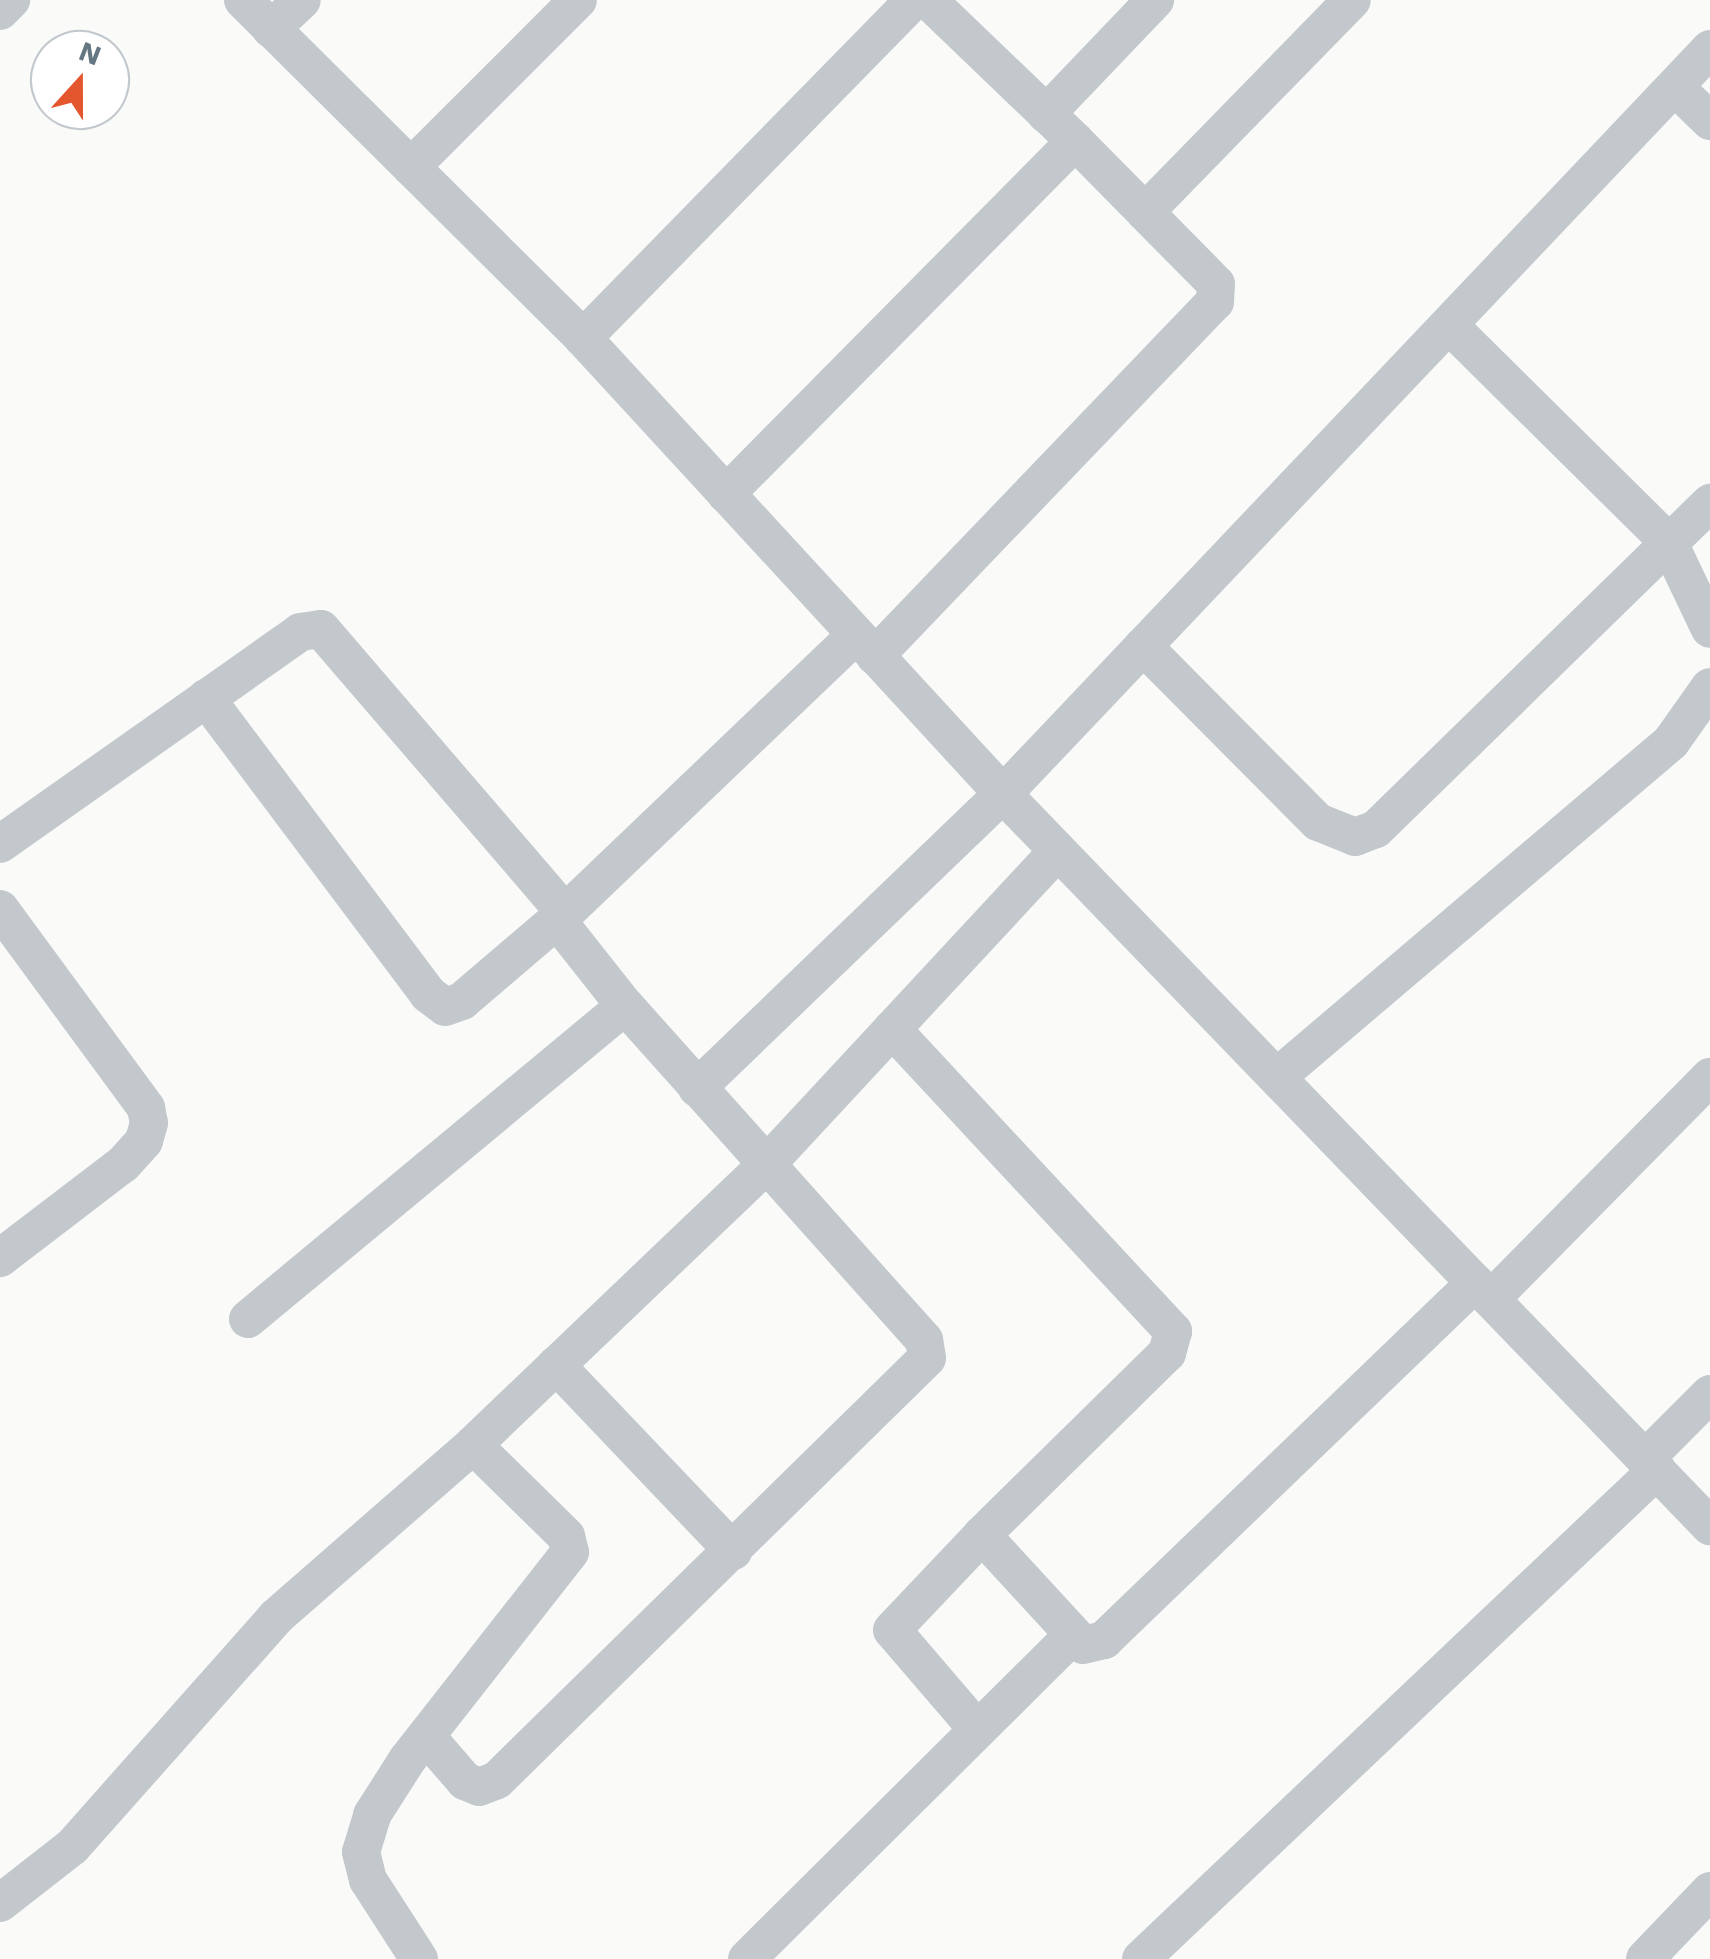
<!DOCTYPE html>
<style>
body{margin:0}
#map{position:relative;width:1710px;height:1959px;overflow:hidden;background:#fafaf8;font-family:"Work Sans",sans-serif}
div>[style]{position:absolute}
.minor>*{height:38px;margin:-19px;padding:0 19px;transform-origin:19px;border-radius:19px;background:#c3c8cc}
span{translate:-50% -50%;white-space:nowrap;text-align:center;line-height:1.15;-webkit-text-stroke:10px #fff;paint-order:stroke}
.north{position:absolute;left:30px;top:30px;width:100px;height:100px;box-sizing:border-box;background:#fff;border:2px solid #c1c8cd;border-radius:50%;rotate:21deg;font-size:28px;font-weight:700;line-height:40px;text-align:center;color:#657683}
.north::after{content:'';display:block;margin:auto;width:35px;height:45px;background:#e4572e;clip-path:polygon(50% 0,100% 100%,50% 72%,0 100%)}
</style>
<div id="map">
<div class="minor">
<div style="left:243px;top:0;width:479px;rotate:44.8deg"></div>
<div style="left:583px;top:338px;width:620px;rotate:47.35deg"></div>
<div style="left:1003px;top:794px;width:1018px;rotate:46deg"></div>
<div style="left:928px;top:0;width:204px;rotate:43.8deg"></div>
<div style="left:0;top:11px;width:16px;rotate:-45deg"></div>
<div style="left:271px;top:29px;width:42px;rotate:-43.1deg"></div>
<div style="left:1675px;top:87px;width:49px;rotate:44.2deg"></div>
<div style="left:1046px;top:114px;width:158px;rotate:-46.3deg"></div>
<div style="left:411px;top:167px;width:236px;rotate:-45deg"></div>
<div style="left:1449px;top:325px;width:310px;rotate:44.7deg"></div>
<div style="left:1669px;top:543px;width:95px;rotate:64.5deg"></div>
<div style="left:583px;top:338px;width:473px;rotate:-45.6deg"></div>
<div style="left:726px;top:494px;width:496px;rotate:-45.3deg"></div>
<div style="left:1075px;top:141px;width:100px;rotate:45.4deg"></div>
<div style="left:1145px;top:212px;width:296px;rotate:-45.7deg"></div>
<div style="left:1143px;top:646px;width:248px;rotate:45.2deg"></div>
<div style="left:1318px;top:822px;width:40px;rotate:22deg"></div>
<div style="left:1355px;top:837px;width:22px;rotate:-21deg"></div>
<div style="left:1376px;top:829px;width:467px;rotate:-44.3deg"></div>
<div style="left:875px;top:656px;width:491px;rotate:-46.2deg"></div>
<div style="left:1215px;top:302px;width:18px;rotate:-87deg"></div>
<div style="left:1216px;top:284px;width:101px;rotate:-134.6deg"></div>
<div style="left:206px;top:698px;width:370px;rotate:53.1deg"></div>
<div style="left:428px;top:994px;width:21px;rotate:37deg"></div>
<div style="left:445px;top:1007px;width:18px;rotate:-19deg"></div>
<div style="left:462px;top:1001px;width:135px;rotate:-40.5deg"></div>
<div style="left:565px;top:913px;width:402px;rotate:-43.7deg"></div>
<div style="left:0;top:844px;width:367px;rotate:-35.2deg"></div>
<div style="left:300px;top:632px;width:21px;rotate:-8deg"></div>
<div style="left:321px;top:629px;width:374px;rotate:49.3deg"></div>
<div style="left:0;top:909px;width:247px;rotate:53.7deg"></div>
<div style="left:146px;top:1108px;width:15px;rotate:79deg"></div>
<div style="left:149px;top:1123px;width:19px;rotate:106deg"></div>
<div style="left:144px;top:1141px;width:31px;rotate:132deg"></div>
<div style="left:123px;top:1164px;width:155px;rotate:142.6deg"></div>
<div style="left:892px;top:1029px;width:413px;rotate:47.1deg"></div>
<div style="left:1173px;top:1331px;width:23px;rotate:105deg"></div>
<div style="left:1167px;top:1353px;width:260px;rotate:135.5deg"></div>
<div style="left:982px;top:1535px;width:149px;rotate:47.4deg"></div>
<div style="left:1083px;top:1645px;width:22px;rotate:-13deg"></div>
<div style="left:1104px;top:1640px;width:515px;rotate:-43.9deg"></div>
<div style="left:1277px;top:1077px;width:517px;rotate:-40.37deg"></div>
<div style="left:1671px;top:742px;width:67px;rotate:-54.7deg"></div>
<div style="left:697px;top:1088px;width:424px;rotate:-43.9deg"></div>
<div style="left:1003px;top:794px;width:1027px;rotate:-46.5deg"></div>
<div style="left:1491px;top:1299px;width:312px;rotate:-45.4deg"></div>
<div style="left:248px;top:1319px;width:490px;rotate:-39.7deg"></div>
<div style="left:556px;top:1365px;width:257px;rotate:46.4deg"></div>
<div style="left:1645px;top:1459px;width:92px;rotate:-45deg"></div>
<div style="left:977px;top:1729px;width:130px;rotate:-130.6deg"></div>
<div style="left:892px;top:1630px;width:131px;rotate:-46.5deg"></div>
<div style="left:426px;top:1736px;width:60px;rotate:49.1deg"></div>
<div style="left:465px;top:1781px;width:15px;rotate:23deg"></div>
<div style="left:479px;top:1787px;width:19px;rotate:-21deg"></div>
<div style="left:497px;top:1780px;width:602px;rotate:-44.46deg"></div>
<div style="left:927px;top:1358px;width:18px;rotate:-99deg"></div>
<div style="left:924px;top:1340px;width:448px;rotate:-131.8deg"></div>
<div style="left:625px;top:1006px;width:110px;rotate:-128.3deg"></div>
<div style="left:0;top:1903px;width:91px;rotate:-37.9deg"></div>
<div style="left:72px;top:1847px;width:307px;rotate:-48.4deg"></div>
<div style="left:276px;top:1617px;width:262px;rotate:-41.1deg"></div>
<div style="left:473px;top:1445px;width:404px;rotate:-43.7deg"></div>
<div style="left:765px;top:1166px;width:430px;rotate:-47.1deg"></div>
<div style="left:419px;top:1959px;width:94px;rotate:-122.8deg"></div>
<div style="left:368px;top:1880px;width:29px;rotate:-104deg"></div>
<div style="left:361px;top:1852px;width:39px;rotate:-73deg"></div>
<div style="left:372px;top:1815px;width:65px;rotate:-57.5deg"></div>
<div style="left:407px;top:1760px;width:264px;rotate:-51.9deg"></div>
<div style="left:570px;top:1552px;width:16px;rotate:-104deg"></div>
<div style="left:566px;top:1536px;width:130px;rotate:-135.6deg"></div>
<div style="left:747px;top:1959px;width:458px;rotate:-44.8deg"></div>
<div style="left:1141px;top:1959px;width:711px;rotate:-43.46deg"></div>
<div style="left:1645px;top:1959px;width:94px;rotate:-46.3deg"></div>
</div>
<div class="north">N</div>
</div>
